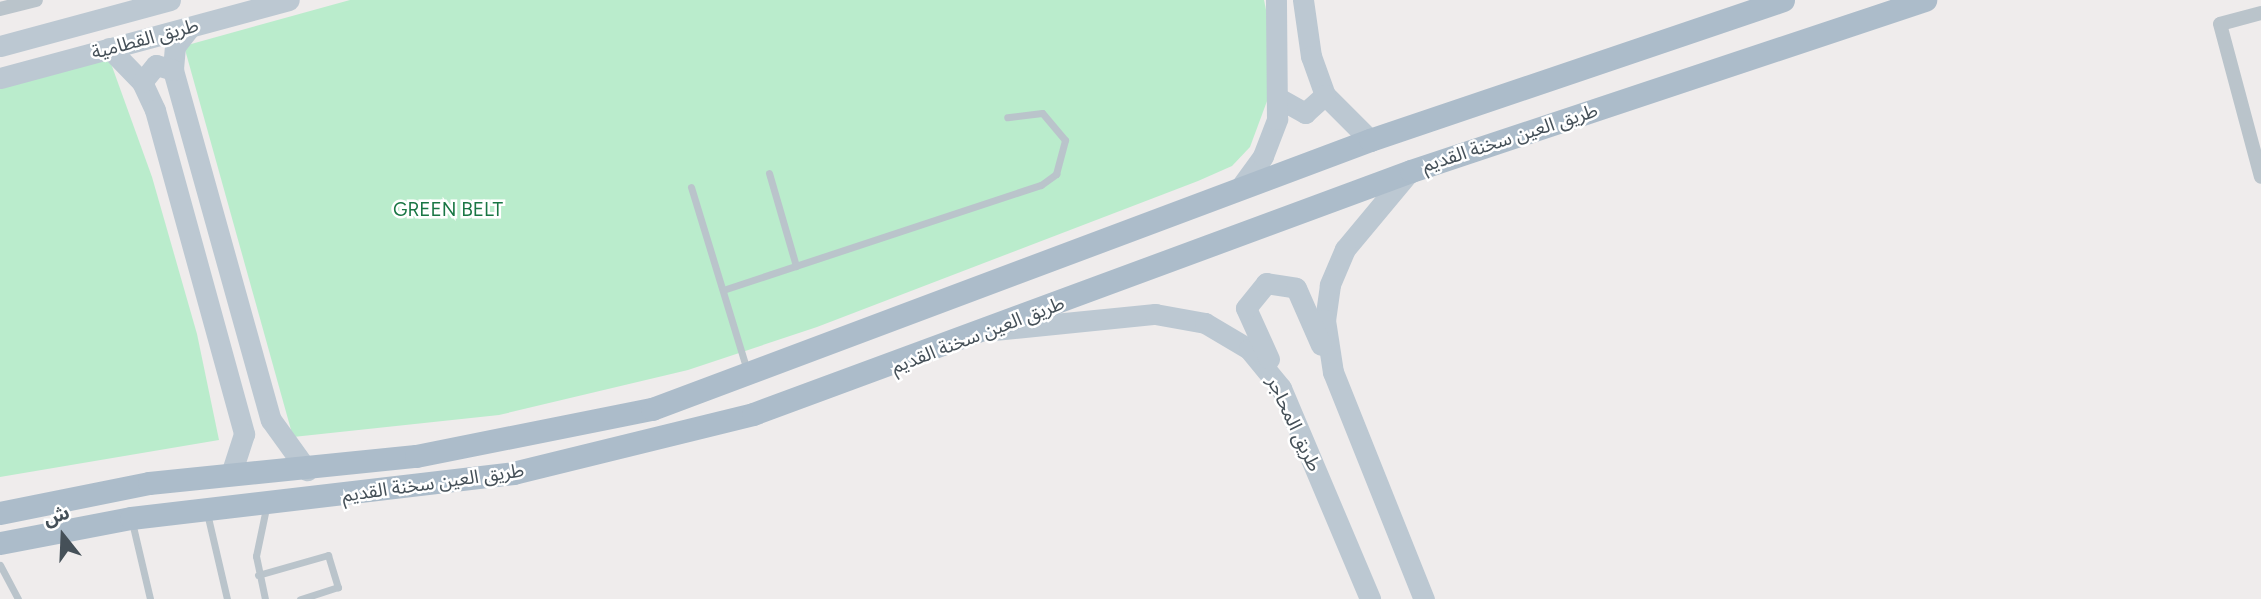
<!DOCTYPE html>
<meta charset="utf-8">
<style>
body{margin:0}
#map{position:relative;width:2261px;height:599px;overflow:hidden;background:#efecec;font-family:Figtree,"Noto Sans Arabic",sans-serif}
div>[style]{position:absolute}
.green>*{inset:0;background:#baeccc}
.lane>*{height:7px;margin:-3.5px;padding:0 3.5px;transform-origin:3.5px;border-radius:3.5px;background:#bac4cb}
.street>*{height:14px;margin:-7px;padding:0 7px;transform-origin:7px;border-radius:7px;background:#bac4cb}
.secondary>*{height:21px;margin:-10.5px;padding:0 10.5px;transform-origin:10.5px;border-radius:10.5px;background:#bcc8d2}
.primary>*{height:23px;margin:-11.5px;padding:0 11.5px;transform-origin:11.5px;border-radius:11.5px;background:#acbcca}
span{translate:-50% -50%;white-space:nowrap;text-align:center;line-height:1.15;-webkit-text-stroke:5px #fff;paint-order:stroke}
.street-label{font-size:19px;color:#455058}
.park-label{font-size:19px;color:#197644}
.north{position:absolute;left:28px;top:501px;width:70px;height:70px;-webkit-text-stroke:5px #fff;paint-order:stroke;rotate:342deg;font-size:19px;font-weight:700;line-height:28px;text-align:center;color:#455058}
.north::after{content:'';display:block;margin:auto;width:24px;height:32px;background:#455058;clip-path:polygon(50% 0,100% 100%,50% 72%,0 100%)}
</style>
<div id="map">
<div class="green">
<div style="clip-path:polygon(350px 0,1264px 0,1275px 54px,1270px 93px,1250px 147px,1232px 166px,1198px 181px,817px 327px,688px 370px,499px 415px,293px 437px,184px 46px)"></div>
<div style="clip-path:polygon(109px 58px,152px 177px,197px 334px,219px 440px,0 477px,0 86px)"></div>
</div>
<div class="lane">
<div style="left:769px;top:173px;width:97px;rotate:73.8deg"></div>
<div style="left:691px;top:187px;width:191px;rotate:73deg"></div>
<div style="left:723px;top:290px;width:335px;rotate:-18.3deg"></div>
<div style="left:1041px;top:185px;width:19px;rotate:-36deg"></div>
<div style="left:1056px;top:174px;width:35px;rotate:-75deg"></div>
<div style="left:1065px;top:140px;width:35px;rotate:-130deg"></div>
<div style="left:1042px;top:113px;width:35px;rotate:173deg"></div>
<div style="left:207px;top:513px;width:88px;rotate:76.9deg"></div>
<div style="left:132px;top:522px;width:79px;rotate:76.8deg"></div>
<div style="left:0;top:565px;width:38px;rotate:62deg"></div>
<div style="left:258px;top:575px;width:73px;rotate:-15.9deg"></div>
<div style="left:328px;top:555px;width:34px;rotate:73deg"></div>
<div style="left:338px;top:587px;width:40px;rotate:162deg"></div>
<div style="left:265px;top:599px;width:44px;rotate:-101.8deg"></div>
<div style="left:256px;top:556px;width:49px;rotate:-78.2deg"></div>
</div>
<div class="street">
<div style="left:0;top:9px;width:37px;rotate:-14deg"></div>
<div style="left:2261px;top:13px;width:42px;rotate:165deg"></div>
<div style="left:2220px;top:24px;width:158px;rotate:75deg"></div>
</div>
<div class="secondary">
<div style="left:1303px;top:0;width:57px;rotate:81.9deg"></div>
<div style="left:1311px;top:56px;width:41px;rotate:70.3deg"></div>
<div style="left:1325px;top:95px;width:64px;rotate:45deg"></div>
<div style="left:190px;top:27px;width:24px;rotate:128deg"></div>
<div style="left:175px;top:46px;width:24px;rotate:95deg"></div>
<div style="left:173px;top:70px;width:363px;rotate:74.4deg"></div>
<div style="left:271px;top:420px;width:62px;rotate:54.2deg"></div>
<div style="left:0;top:46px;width:176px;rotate:-15.1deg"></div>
<div style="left:109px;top:48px;width:47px;rotate:45.9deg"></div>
<div style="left:142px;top:82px;width:31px;rotate:65deg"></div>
<div style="left:155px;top:110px;width:336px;rotate:74.6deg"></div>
<div style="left:244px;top:434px;width:42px;rotate:108deg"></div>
<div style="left:0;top:78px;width:299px;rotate:-15.1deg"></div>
<div style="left:142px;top:82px;width:22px;rotate:-51deg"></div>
<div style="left:156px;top:65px;width:18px;rotate:16deg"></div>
<div style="left:1280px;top:99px;width:29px;rotate:29deg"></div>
<div style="left:1305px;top:113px;width:27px;rotate:-42deg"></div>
<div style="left:1410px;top:171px;width:102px;rotate:129.8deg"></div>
<div style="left:1345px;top:249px;width:39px;rotate:113deg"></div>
<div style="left:1330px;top:285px;width:35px;rotate:98deg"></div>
<div style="left:1325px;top:320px;width:53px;rotate:81.3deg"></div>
<div style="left:1333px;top:372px;width:245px;rotate:68.2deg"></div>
<div style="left:1240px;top:188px;width:39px;rotate:-54deg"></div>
<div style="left:1263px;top:156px;width:40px;rotate:-69deg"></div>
<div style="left:1277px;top:119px;width:119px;rotate:-90.5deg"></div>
<div style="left:994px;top:330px;width:162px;rotate:-5.7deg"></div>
<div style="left:1155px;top:314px;width:51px;rotate:10.2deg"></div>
<div style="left:1205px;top:323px;width:51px;rotate:30.6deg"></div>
<div style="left:1249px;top:349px;width:50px;rotate:50.6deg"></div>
<div style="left:1281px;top:388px;width:229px;rotate:67.1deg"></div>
<div style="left:1269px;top:359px;width:56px;rotate:-114.3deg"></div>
<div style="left:1246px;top:308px;width:32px;rotate:-51deg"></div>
<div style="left:1266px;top:283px;width:30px;rotate:9deg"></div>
<div style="left:1296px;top:288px;width:62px;rotate:66.3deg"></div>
</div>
<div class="primary">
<div style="left:0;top:513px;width:152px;rotate:-11.4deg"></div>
<div style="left:149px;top:483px;width:268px;rotate:-5.8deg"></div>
<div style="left:416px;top:456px;width:241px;rotate:-11.3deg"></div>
<div style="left:652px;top:409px;width:767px;rotate:-20.54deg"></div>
<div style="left:1370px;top:140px;width:436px;rotate:-18.7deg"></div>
<div style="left:0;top:543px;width:133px;rotate:-10.8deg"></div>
<div style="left:131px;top:518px;width:385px;rotate:-6.7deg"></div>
<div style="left:513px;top:473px;width:247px;rotate:-13.8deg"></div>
<div style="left:753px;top:414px;width:701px;rotate:-20.27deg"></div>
<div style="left:1411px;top:171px;width:542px;rotate:-18.4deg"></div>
</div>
<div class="street-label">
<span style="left:145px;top:39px;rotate:-15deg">طريق القطامية</span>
<span style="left:1510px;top:138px;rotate:-18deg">طريق العين سخنة القديم</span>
<span style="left:978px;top:335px;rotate:-21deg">طريق العين سخنة القديم</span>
<span style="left:1294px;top:424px;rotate:65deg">طريق المحاجر</span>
<span style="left:433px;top:483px;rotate:-8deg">طريق العين سخنة القديم</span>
</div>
<div class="park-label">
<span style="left:448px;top:210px">GREEN BELT</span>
</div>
<div class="north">ش</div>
</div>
